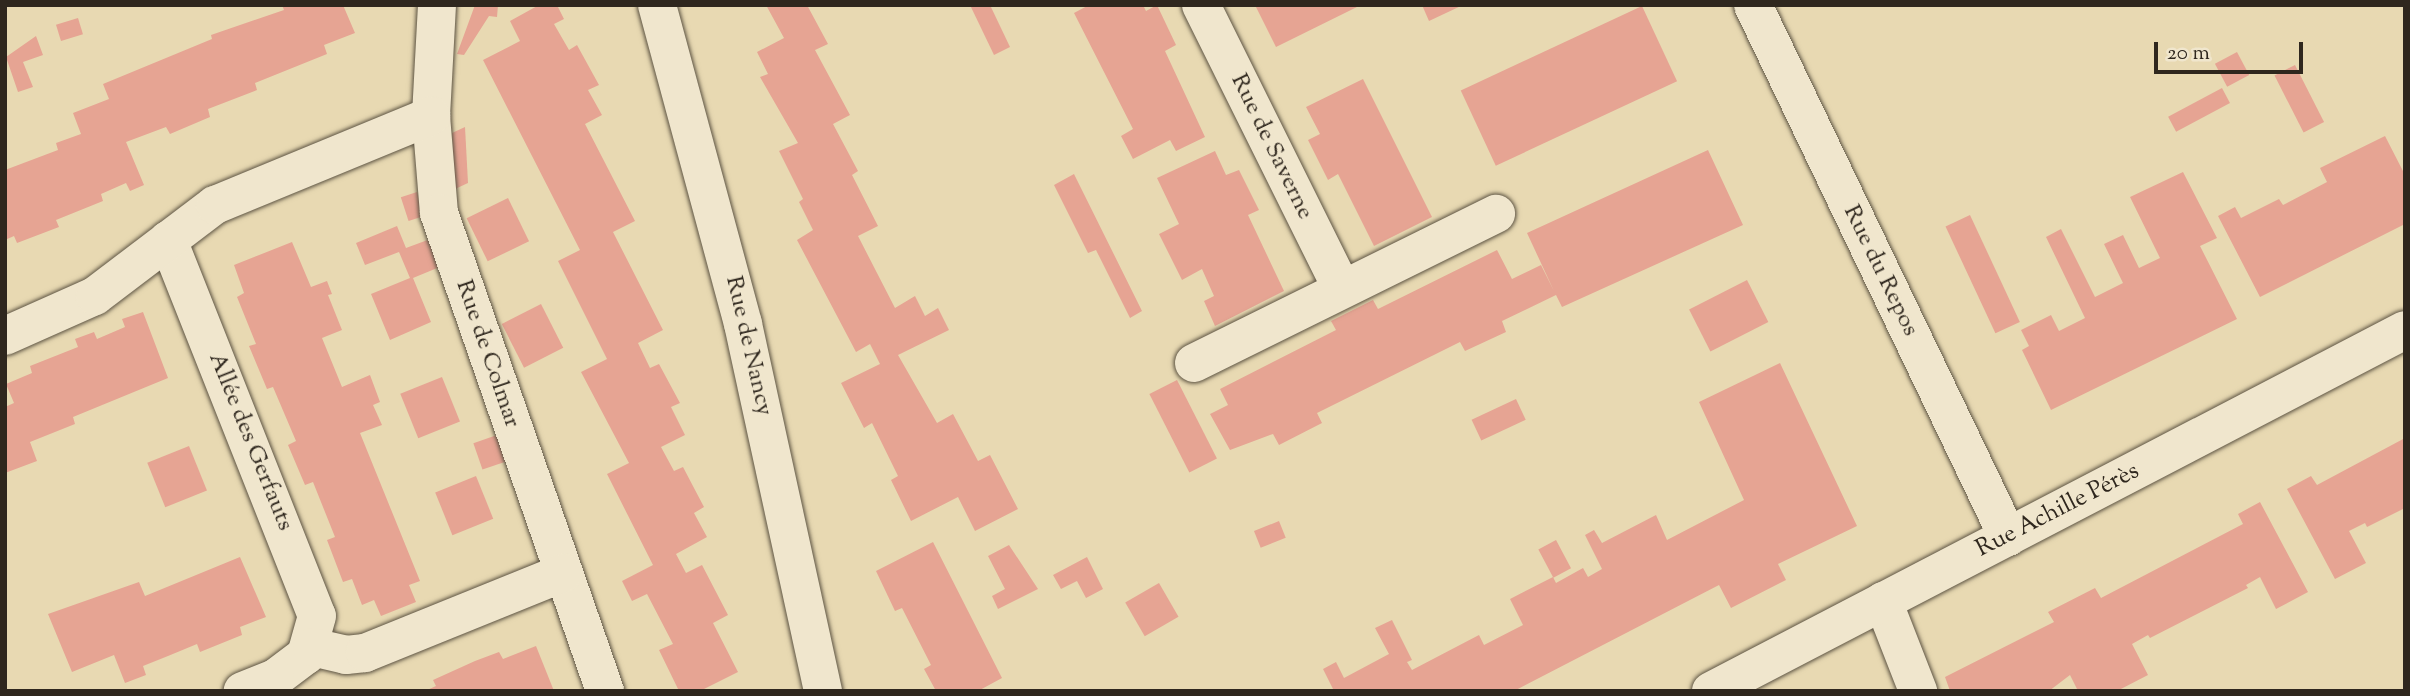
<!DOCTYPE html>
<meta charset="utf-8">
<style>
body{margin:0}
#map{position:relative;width:2410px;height:696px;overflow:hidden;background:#e8d9b2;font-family:"Sorts Mill Goudy",serif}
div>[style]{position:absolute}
.building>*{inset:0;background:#e6a493;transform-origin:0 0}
.roads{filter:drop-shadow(0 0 2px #5d5443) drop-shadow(0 0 2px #5d5443)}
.minor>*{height:38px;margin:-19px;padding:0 19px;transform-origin:19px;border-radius:19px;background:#f0e6cd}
span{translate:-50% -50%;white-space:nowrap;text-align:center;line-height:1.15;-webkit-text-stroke:5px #f0e6cd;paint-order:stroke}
.street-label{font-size:24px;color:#2f271e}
.frame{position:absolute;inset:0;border:7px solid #2f271e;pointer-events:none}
.scale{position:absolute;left:2154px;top:42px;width:149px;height:32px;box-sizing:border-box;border:4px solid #2f271e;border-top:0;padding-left:9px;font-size:21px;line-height:24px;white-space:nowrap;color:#2f271e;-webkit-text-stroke:5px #f0e6cd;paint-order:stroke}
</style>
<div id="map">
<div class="building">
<div style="clip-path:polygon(282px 5px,343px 5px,355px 33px,324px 45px,327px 54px,255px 83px,257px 90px,208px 109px,210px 117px,170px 134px,166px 127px,126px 142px,144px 185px,130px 191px,126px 183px,101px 194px,103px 201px,56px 220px,59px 227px,17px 243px,14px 236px,5px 240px,5px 170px,58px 150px,56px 143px,81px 134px,73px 113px,109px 99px,103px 84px,212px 39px,211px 35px,284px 10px)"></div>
<div style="clip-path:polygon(475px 5px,498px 5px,497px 17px,489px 16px,464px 55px,457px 54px)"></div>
<div style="clip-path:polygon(539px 5px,557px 5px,564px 19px,554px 24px,569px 50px,577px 45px,599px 85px,588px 90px,602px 115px,585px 124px,635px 221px,613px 232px,663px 330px,638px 343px,650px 368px,659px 364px,680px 403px,671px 407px,685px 435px,661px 447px,674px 471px,683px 467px,694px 488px,704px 507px,694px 513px,707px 537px,676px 554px,686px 573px,702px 565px,728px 615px,713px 623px,738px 672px,700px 691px,679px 691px,659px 650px,673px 644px,647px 594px,632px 601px,622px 581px,653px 565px,607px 474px,629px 463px,581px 372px,607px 359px,558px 261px,580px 250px,483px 60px,520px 41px,510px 21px)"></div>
<div style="clip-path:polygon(766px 5px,807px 5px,828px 44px,815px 50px,850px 115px,833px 124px,858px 171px,852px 175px,878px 226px,858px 236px,895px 308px,915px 296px,925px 316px,938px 308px,949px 330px,898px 355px,937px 423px,953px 414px,978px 461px,990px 455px,1018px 509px,975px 531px,958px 497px,911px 521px,891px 480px,898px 476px,872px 423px,864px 428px,841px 383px,880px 364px,870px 344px,856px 352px,797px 240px,813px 230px,799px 202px,803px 199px,779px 151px,798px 143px,760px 77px,768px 74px,757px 52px,784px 38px)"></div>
<div style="clip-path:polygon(970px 5px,990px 5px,1010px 47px,994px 55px)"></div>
<div style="clip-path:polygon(1089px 5px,1143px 5px,1146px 11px,1157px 5px,1176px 45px,1165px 51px,1205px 137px,1176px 151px,1170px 140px,1133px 159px,1121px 136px,1133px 129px,1074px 13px)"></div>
<div style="clip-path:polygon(1255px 5px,1356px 5px,1357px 7px,1276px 47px)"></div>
<div style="clip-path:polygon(1422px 5px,1463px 5px,1429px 21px)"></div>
<div style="left:1642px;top:6px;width:83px;height:200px;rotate:65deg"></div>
<div style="left:78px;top:18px;width:17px;height:23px;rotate:73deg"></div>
<div style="clip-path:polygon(36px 36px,43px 55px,23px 62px,33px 87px,18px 92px,6px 57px)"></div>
<div style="left:2237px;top:52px;width:26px;height:25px;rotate:62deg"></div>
<div style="left:2295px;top:65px;width:64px;height:23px;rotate:63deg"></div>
<div style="clip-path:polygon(1363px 79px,1432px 217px,1374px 246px,1338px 174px,1328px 180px,1308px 140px,1320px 134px,1306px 107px)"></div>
<div style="left:2222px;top:88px;width:17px;height:61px;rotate:62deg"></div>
<div style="clip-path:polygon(465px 127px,468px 183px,455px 189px,452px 133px)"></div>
<div style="clip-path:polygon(2385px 136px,2405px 175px,2405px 224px,2260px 297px,2218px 216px,2235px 207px,2241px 218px,2279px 199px,2283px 205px,2327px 182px,2320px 168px)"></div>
<div style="clip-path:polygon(1708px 150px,1743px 225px,1562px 307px,1556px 295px,1502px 321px,1506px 332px,1465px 351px,1460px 342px,1317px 413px,1322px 423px,1279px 445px,1273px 434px,1230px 450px,1210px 414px,1228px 405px,1220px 389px,1336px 330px,1331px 321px,1373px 300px,1378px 309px,1497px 250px,1512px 279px,1541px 265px,1554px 291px,1527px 233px)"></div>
<div style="clip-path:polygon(1215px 151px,1226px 175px,1239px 170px,1259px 210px,1248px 215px,1284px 291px,1215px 326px,1204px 301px,1214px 296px,1202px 269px,1182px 280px,1159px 234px,1179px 224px,1157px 178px)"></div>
<div style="clip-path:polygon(2183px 172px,2217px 238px,2200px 246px,2237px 319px,2051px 410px,2022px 350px,2029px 346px,2021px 330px,2051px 315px,2059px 331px,2085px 318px,2046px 237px,2061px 229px,2095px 297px,2123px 283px,2104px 244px,2123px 235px,2139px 268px,2160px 258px,2130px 197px)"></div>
<div style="clip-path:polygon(1074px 174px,1142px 311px,1130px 318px,1096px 250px,1088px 253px,1054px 185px)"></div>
<div style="left:417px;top:192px;width:25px;height:17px;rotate:72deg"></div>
<div style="left:508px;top:198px;width:48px;height:46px;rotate:64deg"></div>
<div style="left:1970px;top:215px;width:118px;height:27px;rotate:65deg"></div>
<div style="clip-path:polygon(397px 226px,406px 248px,433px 238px,442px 266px,413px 278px,431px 322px,390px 340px,371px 294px,410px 278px,399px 252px,365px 265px,356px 243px)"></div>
<div style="clip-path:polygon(292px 242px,311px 287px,327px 281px,332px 294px,328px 295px,342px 330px,322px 338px,342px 387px,370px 375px,380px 402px,373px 405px,382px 425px,360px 433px,420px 581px,409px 585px,416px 602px,381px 616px,374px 600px,362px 605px,352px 579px,343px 582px,327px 540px,335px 537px,313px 482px,305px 485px,288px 445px,296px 441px,273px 387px,267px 389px,249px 346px,256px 344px,237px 297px,244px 293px,234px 265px)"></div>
<div style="left:1747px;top:280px;width:47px;height:65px;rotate:63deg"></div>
<div style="left:541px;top:304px;width:49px;height:44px;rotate:63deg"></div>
<div style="clip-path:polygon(143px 312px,168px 378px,73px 417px,75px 424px,30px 442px,37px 461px,5px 473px,5px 407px,14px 403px,6px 384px,32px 373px,30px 366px,78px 347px,75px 339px,94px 332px,97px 339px,125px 327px,122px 319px)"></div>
<div style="clip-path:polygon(1780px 363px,1857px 526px,1778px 564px,1786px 580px,1731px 608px,1719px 585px,1514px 691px,1334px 691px,1323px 669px,1336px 662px,1344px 678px,1389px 654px,1375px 628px,1392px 620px,1412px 660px,1407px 662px,1412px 670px,1479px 635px,1484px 645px,1523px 625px,1510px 599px,1553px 577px,1556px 583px,1583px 568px,1588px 577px,1602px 569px,1585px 535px,1594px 530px,1602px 543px,1656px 515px,1667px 540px,1744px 500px,1699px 402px)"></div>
<div style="left:442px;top:377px;width:48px;height:45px;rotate:68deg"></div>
<div style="left:1177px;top:380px;width:88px;height:31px;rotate:63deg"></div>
<div style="left:1516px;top:399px;width:23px;height:49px;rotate:65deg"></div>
<div style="left:497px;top:435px;width:28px;height:25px;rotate:71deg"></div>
<div style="clip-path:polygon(2405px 438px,2405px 508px,2367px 527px,2365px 523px,2349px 531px,2366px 563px,2335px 579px,2287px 489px,2311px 476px,2317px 485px)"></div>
<div style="left:189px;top:446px;width:48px;height:45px;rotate:68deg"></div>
<div style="left:476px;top:476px;width:46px;height:44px;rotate:68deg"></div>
<div style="clip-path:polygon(2260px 502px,2308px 592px,2276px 609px,2260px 577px,2246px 585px,2248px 588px,2150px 638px,2148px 635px,2132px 644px,2148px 675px,2117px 691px,2078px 691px,2070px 675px,2049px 691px,1950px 691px,1945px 677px,2054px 622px,2048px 612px,2095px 588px,2101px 598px,2243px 524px,2238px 514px)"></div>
<div style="left:1279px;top:521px;width:18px;height:27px;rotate:68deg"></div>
<div style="left:1556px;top:540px;width:32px;height:20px;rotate:62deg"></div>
<div style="clip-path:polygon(933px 542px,1002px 678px,978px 691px,936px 691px,924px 669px,931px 665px,902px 608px,895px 611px,876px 571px)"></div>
<div style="clip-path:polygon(1009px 545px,1038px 589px,998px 609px,992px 596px,1005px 589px,988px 556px)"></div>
<div style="clip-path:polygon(240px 557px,266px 617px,240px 627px,242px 635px,200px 652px,197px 644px,168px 656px,143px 666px,146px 675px,125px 683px,114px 655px,72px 672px,48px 614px,139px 582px,145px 596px)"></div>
<div style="clip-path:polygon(1087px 557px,1103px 589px,1086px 598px,1077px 581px,1061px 589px,1053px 575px)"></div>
<div style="left:1159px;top:583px;width:39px;height:39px;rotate:60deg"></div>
<div style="clip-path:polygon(536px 646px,554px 691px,425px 691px,436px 686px,433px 680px,475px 661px,499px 652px,503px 659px)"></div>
</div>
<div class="roads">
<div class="minor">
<div style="left:437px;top:5px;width:111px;rotate:93.1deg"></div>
<div style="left:431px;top:116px;width:97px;rotate:85.3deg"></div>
<div style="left:439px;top:213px;width:506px;rotate:70.85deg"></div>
<div style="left:657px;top:5px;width:330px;rotate:74.9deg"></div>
<div style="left:743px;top:324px;width:376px;rotate:77.7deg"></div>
<div style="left:1201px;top:5px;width:317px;rotate:63.6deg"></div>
<div style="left:1753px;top:5px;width:590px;rotate:64.39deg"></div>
<div style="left:168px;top:240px;width:404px;rotate:68.4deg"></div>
<div style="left:317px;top:616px;width:41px;rotate:105.8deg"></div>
<div style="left:306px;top:655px;width:39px;rotate:143deg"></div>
<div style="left:275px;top:678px;width:35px;rotate:158deg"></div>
<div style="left:5px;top:336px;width:98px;rotate:-24deg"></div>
<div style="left:95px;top:296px;width:151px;rotate:-37.2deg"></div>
<div style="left:215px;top:205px;width:234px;rotate:-22.4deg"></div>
<div style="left:1194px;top:363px;width:337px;rotate:-26.3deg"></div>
<div style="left:1883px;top:601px;width:97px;rotate:68.7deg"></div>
<div style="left:312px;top:647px;width:35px;rotate:13deg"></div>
<div style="left:346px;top:655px;width:19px;rotate:-6deg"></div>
<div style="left:365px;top:653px;width:214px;rotate:-22deg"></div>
<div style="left:1711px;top:691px;width:782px;rotate:-27.48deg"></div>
</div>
</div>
<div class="street-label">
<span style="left:1271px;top:147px;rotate:64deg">Rue de Saverne</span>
<span style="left:1880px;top:271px;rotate:64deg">Rue du Repos</span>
<span style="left:748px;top:346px;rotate:77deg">Rue de Nancy</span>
<span style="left:487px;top:354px;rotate:71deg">Rue de Colmar</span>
<span style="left:250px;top:442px;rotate:68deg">Allée des Gerfauts</span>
<span style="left:2058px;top:511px;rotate:-27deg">Rue Achille Pérès</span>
</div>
<div class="frame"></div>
<div class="scale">20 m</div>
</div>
